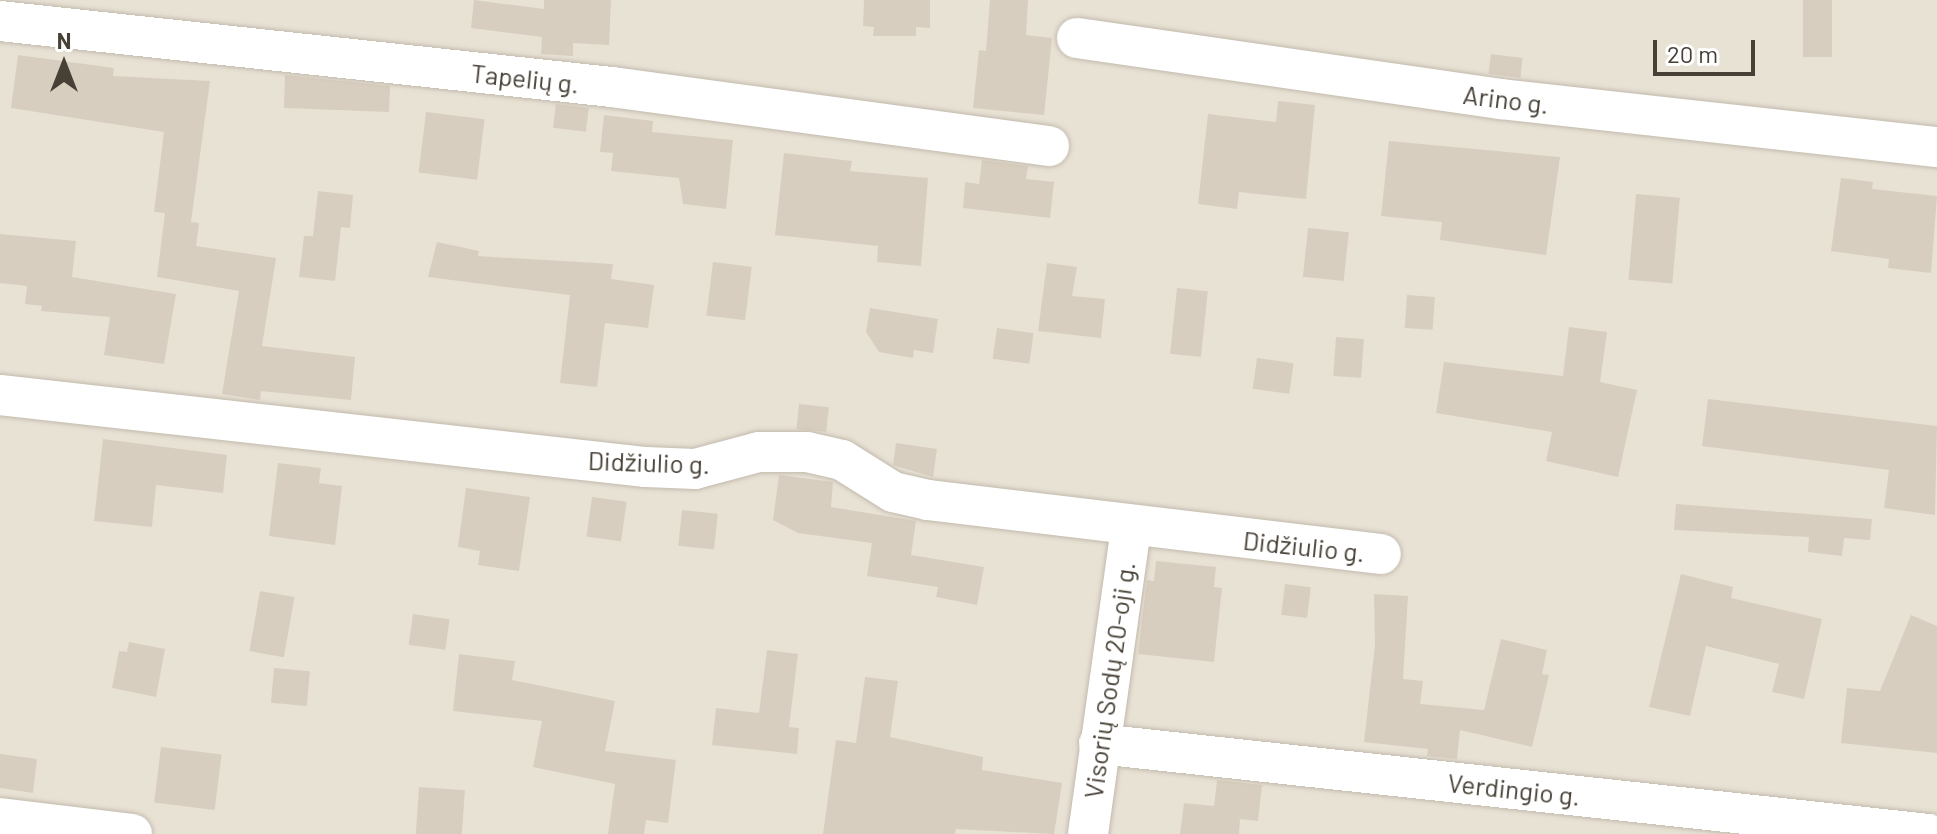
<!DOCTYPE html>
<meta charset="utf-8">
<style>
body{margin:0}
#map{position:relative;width:1937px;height:834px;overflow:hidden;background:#f4f0e7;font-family:Barlow,sans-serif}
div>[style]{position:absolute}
.residential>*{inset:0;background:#e8e2d5;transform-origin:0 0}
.building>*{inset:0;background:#d8cebf;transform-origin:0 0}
.roads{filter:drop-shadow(0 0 2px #c2baad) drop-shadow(0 0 2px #c2baad)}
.minor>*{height:40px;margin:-20px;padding:0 20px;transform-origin:20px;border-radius:20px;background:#fff}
span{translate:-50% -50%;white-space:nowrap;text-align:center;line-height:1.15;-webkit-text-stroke:6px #fff;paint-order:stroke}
.street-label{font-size:26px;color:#474036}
.north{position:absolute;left:24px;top:24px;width:80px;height:80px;-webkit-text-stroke:6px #fff;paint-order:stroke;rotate:0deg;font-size:22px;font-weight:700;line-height:32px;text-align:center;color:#474036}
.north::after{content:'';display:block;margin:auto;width:28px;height:36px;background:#474036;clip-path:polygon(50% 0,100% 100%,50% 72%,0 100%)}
.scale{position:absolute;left:1653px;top:40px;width:102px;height:36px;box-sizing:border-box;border:4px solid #474036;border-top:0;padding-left:10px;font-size:24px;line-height:28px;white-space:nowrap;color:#474036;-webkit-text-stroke:6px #fff;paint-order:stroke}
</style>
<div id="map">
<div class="residential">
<div style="left:0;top:0;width:1937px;height:834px"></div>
</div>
<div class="building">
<div style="clip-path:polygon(474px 0,544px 9px,544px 0,611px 0,609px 45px,573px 43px,573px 56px,541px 54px,542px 37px,471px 28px)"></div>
<div style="clip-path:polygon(864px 0,930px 0,930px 28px,916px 27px,916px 36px,873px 36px,874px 27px,863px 26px)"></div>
<div style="clip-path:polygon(990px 0,1028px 0,1026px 35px,1052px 38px,1044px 115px,973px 108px,979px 50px,986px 51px)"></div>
<div style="left:1803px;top:0;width:29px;height:57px"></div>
<div style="left:1491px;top:54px;width:32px;height:20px;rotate:7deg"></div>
<div style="clip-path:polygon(18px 55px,114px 68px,113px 76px,210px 81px,191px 222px,199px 223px,196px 246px,276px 258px,262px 346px,355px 357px,351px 400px,261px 391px,260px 400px,222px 394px,239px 291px,157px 277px,165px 213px,154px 212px,164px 132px,11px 108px)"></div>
<div style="clip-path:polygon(285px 75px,390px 86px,389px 112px,284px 108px)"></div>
<div style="clip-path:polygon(1278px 101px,1315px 105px,1306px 199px,1239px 192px,1237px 209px,1198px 204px,1208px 114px,1276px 122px)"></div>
<div style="left:556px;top:104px;width:33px;height:24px;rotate:7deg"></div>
<div style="left:426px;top:112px;width:59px;height:61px;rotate:7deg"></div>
<div style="clip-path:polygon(604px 115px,653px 121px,652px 132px,733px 140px,726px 209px,683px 204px,679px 178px,611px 171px,613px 153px,600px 152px)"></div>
<div style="clip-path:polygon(1389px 141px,1560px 157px,1546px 255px,1440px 240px,1442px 222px,1381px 216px)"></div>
<div style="clip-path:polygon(784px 153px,852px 161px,850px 171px,928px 178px,921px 266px,877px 262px,878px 246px,775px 235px)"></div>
<div style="clip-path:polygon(982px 160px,1028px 166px,1026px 179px,1054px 182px,1050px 218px,963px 208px,965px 182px,979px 184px)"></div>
<div style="clip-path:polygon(1841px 178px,1873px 182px,1872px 189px,1937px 196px,1931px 273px,1888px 268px,1889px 259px,1831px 251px)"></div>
<div style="clip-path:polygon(318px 191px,353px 195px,350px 228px,341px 227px,335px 281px,299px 277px,304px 236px,313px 236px)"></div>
<div style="left:1636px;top:194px;width:44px;height:86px;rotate:5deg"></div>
<div style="left:1308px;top:228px;width:41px;height:49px;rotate:6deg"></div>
<div style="clip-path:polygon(0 234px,76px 241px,72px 277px,176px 294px,164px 364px,104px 355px,110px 317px,41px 311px,42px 306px,25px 304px,27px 286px,0 283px)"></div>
<div style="clip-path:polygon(437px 242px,479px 251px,478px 256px,613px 264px,611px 279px,654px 285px,648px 328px,605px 323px,597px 387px,560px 383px,570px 295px,428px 277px)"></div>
<div style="left:713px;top:262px;width:39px;height:54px;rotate:7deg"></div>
<div style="clip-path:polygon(1047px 263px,1077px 267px,1072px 296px,1105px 299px,1101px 338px,1038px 331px)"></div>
<div style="left:1177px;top:288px;width:31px;height:66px;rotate:6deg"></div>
<div style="left:1407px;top:295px;width:28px;height:33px;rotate:4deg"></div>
<div style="clip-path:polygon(870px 308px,938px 319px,933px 353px,914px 350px,913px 358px,879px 352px,866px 332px)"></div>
<div style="clip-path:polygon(1569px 327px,1607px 332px,1600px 382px,1637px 390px,1618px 477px,1546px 461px,1552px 432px,1436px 413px,1444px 362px,1563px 376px)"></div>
<div style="left:997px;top:328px;width:37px;height:31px;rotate:8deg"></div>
<div style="left:1336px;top:337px;width:28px;height:39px;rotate:4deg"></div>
<div style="left:1257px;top:358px;width:37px;height:31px;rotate:8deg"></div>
<div style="clip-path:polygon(1708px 399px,1937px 426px,1935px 515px,1884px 508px,1889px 470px,1702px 446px)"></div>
<div style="left:799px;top:404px;width:30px;height:25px;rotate:6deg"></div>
<div style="clip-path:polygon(103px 439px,227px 455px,223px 493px,156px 485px,152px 527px,94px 521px)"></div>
<div style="clip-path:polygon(896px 443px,937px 449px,933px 477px,893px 465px)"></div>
<div style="clip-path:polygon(278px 463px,321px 468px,319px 483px,342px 486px,335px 545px,269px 536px)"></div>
<div style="clip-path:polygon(779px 475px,833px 482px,831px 507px,916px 521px,911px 555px,984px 567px,977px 605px,936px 597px,938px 587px,867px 576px,872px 543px,798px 533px,773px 520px)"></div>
<div style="clip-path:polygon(466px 488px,530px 497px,519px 571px,478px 565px,480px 551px,458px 547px)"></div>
<div style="left:592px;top:497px;width:35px;height:40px;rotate:8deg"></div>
<div style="clip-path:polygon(1676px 504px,1872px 519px,1870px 540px,1844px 538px,1842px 556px,1808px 552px,1809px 537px,1674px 530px)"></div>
<div style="left:682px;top:510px;width:36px;height:36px;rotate:6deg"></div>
<div style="clip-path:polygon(1156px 561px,1216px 567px,1214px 587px,1222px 588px,1214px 662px,1138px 654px,1147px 580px,1154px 581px)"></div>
<div style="clip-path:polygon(1681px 574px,1733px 587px,1731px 598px,1822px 619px,1804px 699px,1772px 692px,1779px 664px,1706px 646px,1690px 716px,1649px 707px)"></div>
<div style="left:1285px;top:584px;width:26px;height:31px;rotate:7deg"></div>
<div style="left:260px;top:591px;width:35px;height:61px;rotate:10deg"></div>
<div style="clip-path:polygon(1374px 594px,1408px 596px,1403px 679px,1423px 681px,1420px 704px,1484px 710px,1501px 639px,1547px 650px,1542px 674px,1549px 675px,1532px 747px,1460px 730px,1457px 759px,1427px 756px,1428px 749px,1364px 742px,1375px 645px)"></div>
<div style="left:413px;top:614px;width:37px;height:31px;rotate:8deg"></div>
<div style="clip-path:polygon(1911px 615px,1937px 626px,1937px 753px,1841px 743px,1847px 688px,1880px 691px)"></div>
<div style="clip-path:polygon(129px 642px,165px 649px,156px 697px,112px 688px,119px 651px,127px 652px)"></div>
<div style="clip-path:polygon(767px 650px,798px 654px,789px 727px,799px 728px,797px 754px,712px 745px,716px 708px,759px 713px)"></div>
<div style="clip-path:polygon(459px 654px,515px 661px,512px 680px,615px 701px,605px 751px,676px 760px,668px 823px,646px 820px,644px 834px,608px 834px,615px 784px,533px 767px,542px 721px,453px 711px)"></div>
<div style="left:274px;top:668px;width:36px;height:35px;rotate:5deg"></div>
<div style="clip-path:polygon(865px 677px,898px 681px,890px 737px,983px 757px,982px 770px,1062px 783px,1054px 834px,956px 829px,955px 834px,823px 834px,836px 740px,856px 743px)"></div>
<div style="left:161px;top:747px;width:61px;height:56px;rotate:7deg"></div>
<div style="clip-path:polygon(0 754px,37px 759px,33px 793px,0 788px)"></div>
<div style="clip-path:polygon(1217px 780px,1262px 785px,1258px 821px,1240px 819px,1239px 834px,1180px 834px,1184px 803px,1214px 806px)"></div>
<div style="left:419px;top:787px;width:46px;height:47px;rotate:4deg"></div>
</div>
<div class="roads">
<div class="minor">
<div style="left:0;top:21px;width:616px;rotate:6.16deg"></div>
<div style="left:612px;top:87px;width:441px;rotate:7.7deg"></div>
<div style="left:1077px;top:38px;width:428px;rotate:8.2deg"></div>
<div style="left:1501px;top:99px;width:439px;rotate:6.3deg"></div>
<div style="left:0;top:395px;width:650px;rotate:6.36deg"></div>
<div style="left:646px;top:467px;width:49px;rotate:2.3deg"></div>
<div style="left:695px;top:469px;width:66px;rotate:-14.9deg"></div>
<div style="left:759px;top:452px;width:48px"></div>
<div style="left:807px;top:452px;width:36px;rotate:13deg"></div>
<div style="left:842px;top:460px;width:60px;rotate:32.1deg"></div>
<div style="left:893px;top:492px;width:36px;rotate:13deg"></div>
<div style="left:928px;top:500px;width:456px;rotate:6.8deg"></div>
<div style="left:1099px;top:744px;width:835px;rotate:6.19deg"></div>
<div style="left:0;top:818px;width:133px;rotate:6.9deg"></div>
<div style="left:1088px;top:834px;width:310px;rotate:-82deg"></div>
</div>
</div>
<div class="street-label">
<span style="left:525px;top:78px;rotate:6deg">Tapelių g.</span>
<span style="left:1506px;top:99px;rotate:7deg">Arino g.</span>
<span style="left:649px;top:462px;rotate:2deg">Didžiulio g.</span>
<span style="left:1304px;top:546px;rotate:6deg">Didžiulio g.</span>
<span style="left:1109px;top:680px;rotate:-82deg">Visorių Sodų 20-oji g.</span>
<span style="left:1514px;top:789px;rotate:6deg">Verdingio g.</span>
</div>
<div class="north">N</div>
<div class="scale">20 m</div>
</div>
